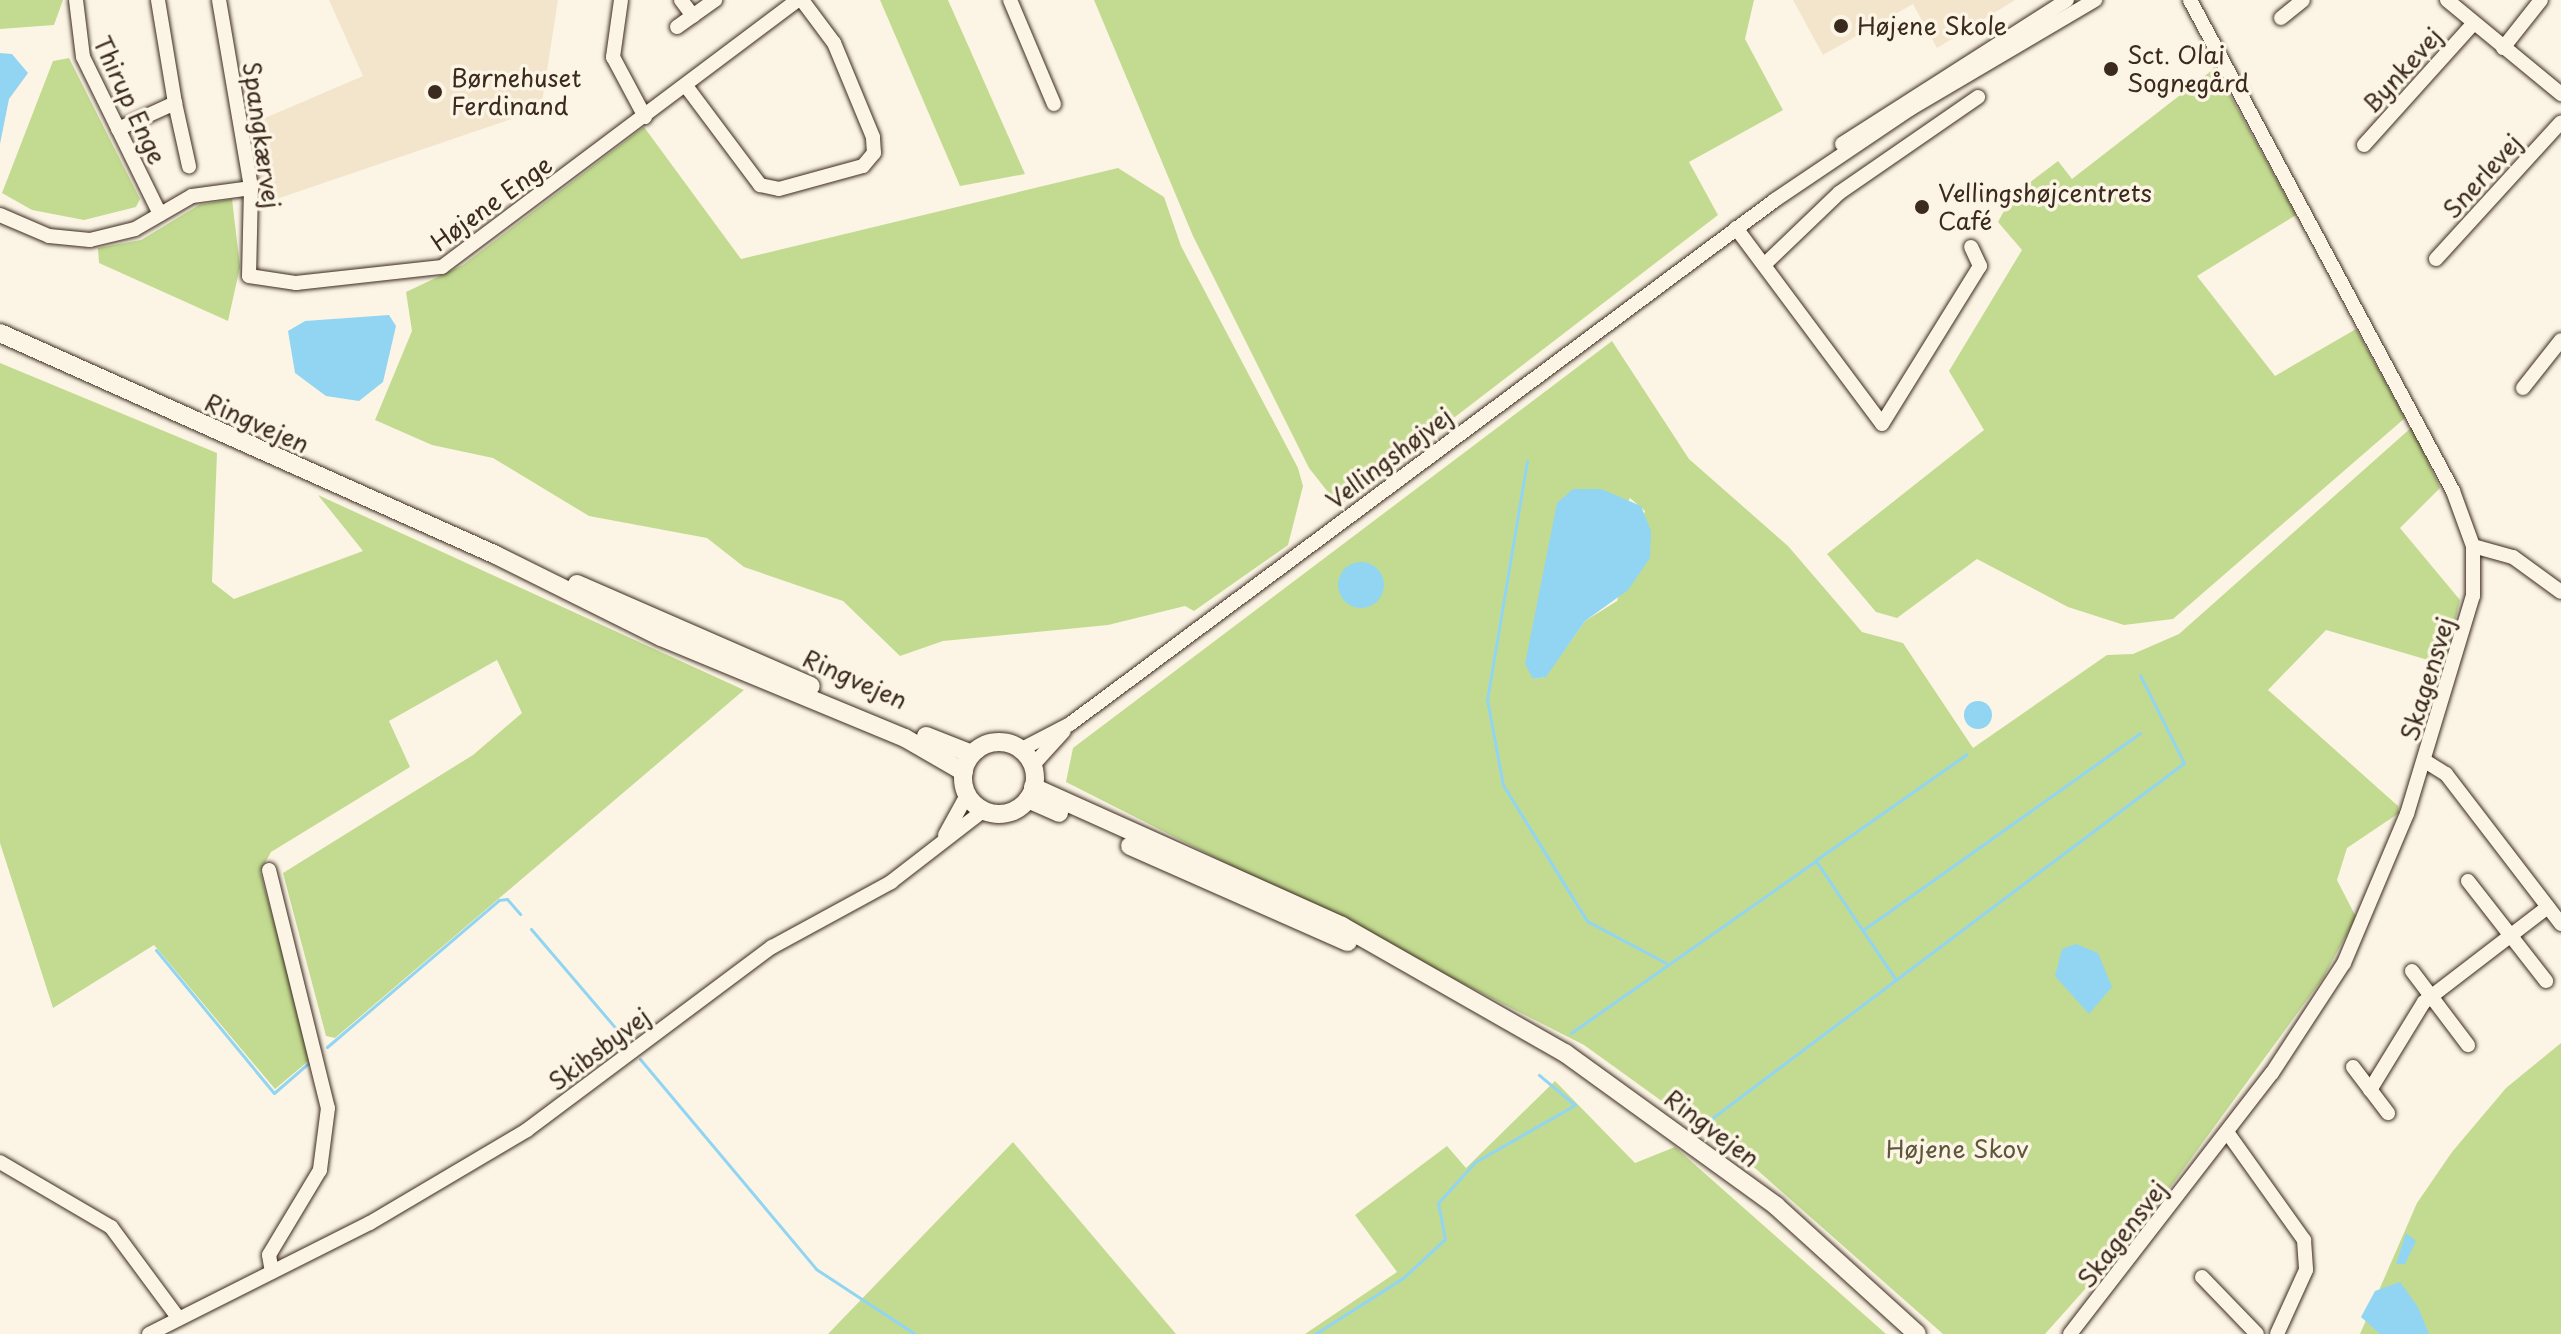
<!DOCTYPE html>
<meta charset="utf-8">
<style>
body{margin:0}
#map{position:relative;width:2561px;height:1334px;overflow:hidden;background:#fcf5e5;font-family:"Playpen Sans",sans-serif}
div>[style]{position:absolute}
.built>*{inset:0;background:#f3e4cc}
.green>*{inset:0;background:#c3db91}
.water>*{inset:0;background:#91d5f2}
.round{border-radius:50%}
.stream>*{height:3px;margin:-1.5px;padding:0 1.5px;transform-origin:1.5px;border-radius:1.5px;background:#91d5f2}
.roads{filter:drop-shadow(0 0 2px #3b2a1e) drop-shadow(0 0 2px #3b2a1e)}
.minor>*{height:14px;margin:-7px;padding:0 7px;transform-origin:7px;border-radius:7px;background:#fcf5e5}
.major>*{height:18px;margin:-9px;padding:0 9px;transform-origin:9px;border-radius:9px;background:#fcf5e5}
.major>.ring{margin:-9px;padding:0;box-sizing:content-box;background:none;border:18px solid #fcf5e5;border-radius:50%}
.dots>*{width:22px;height:22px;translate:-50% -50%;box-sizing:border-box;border:4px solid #fcf5e5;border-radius:50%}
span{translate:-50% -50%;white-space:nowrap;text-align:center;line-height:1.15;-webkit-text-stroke:7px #fcf5e5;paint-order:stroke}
.poi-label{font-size:24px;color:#3b2a1e}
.left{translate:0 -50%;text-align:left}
.street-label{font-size:24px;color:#3b2a1e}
.park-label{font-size:24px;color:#5d563b}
</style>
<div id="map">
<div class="built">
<div style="clip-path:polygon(329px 0,558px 0,541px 109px,259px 205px,249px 125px,363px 76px)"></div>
<div style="clip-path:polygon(1793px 0,2015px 0,1937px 48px,1913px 4px,1823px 55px)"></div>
</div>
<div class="green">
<div style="clip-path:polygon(0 0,63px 0,54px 25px,0 29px)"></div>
<div style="clip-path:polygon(880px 0,948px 0,1025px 174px,960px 186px)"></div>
<div style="clip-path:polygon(1094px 0,1754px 0,1745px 39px,1783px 110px,1689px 162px,1718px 215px,1339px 506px,1309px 468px,1193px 236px)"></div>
<div style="clip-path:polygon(69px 58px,140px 199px,136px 207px,84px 220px,32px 210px,2px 193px,53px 61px)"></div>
<div style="clip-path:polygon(2215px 68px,2296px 215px,2197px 276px,2275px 376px,2356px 329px,2405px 418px,2173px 619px,2124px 625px,2068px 607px,1977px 559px,1897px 618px,1876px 612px,1827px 554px,1984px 430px,1949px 371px,2022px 250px,1998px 222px,2012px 196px,2058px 161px,2072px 179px)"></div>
<div style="clip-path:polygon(644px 127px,741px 259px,1118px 168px,1164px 197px,1181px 246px,1298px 468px,1303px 486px,1288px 545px,1194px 611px,1185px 606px,1108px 625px,943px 641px,900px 656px,843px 601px,744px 567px,707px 538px,589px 516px,493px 458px,432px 445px,375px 420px,412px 331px,406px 292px,463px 265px)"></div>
<div style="clip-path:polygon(232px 199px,240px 267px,228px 321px,99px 263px,98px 248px,141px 240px,199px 205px)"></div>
<div style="clip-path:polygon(evenodd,1612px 341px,1689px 459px,1788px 546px,1862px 632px,1903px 643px,1973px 748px,2107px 655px,2133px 654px,2179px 634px,2412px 427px,2440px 488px,2400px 528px,2460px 600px,2445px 665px,2326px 630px,2268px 690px,2398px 806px,2399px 813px,2347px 848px,2337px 880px,2356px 917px,2323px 978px,2144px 1223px,2045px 1334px,1943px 1334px,1756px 1169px,1584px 1045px,1066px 782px,1073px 748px,1612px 341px,1630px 498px,1645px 511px,1617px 601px,1585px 621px,1545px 677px,1533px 679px,1630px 498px)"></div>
<div style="clip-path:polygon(0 363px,217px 453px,212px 582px,234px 599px,363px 551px,318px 495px,744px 690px,335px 1038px,326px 1036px,283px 873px,473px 755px,522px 713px,497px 660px,389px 721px,410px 767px,271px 852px,260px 872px,312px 1058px,275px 1089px,154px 945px,53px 1008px,0 843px)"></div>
<div style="clip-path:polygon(2561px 1043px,2561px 1334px,2360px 1334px,2417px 1203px,2452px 1152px,2506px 1088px)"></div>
<div style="clip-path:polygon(1555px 1081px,1635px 1163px,1675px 1147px,1886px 1334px,1305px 1334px,1397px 1272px,1355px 1215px,1447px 1146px,1466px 1168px)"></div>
<div style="clip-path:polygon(1013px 1142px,1176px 1334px,828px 1334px)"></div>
</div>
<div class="water">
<div style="clip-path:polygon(0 53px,12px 54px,28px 73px,9px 99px,0 144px)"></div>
<div style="clip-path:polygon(389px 315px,396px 326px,383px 382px,359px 401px,326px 396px,295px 373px,288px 331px,305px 321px)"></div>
<div style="clip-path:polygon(1573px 489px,1601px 489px,1641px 506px,1651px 531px,1650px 558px,1628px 590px,1585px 621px,1546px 677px,1533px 679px,1525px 664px,1557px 503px)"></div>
<div class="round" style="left:1338px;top:562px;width:46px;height:46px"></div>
<div class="round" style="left:1964px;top:701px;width:28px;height:28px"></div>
<div style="clip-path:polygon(2076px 944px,2098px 953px,2112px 987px,2089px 1014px,2055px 976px,2062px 949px)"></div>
<div style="clip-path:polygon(2406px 1233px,2416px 1241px,2405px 1264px,2396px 1264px)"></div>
<div style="clip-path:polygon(2400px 1282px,2418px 1307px,2429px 1334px,2380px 1334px,2361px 1317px,2375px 1291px)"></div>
</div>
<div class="stream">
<div style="left:1527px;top:461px;width:241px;rotate:99.5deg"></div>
<div style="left:1487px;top:699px;width:87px;rotate:79.5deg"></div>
<div style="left:1503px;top:785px;width:160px;rotate:58.3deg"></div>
<div style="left:1587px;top:921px;width:89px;rotate:28deg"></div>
<div style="left:1816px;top:860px;width:184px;rotate:-35.1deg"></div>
<div style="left:531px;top:929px;width:134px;rotate:49.5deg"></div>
<div style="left:1863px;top:930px;width:340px;rotate:-35.4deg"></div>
<div style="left:156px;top:950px;width:185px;rotate:50.5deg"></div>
<div style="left:274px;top:1093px;width:49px;rotate:-40.9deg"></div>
<div style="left:1571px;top:1033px;width:299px;rotate:-35.1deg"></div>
<div style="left:1816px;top:861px;width:143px;rotate:56.1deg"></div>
<div style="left:327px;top:1047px;width:226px;rotate:-40.5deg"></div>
<div style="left:499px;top:900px;width:8px;rotate:-7deg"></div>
<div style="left:507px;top:899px;width:20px;rotate:49deg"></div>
<div style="left:640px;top:1059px;width:274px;rotate:50deg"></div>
<div style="left:816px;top:1269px;width:118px;rotate:33.3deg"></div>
<div style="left:1707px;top:1122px;width:597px;rotate:-36.97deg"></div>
<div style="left:2184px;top:763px;width:98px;rotate:-116.6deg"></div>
<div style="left:1315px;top:1334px;width:104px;rotate:-32.5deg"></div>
<div style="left:1403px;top:1278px;width:57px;rotate:-42.9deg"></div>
<div style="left:1445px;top:1239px;width:37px;rotate:-101deg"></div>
<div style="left:1438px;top:1203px;width:55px;rotate:-47.9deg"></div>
<div style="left:1475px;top:1162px;width:115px;rotate:-29.7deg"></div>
<div style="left:1575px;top:1105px;width:47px;rotate:-140.2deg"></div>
</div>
<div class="roads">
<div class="minor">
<div style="left:76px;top:0;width:57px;rotate:83deg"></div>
<div style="left:83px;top:57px;width:175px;rotate:63.9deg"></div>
<div style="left:219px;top:0;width:191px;rotate:80.3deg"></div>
<div style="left:251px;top:188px;width:88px;rotate:91.3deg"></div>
<div style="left:249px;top:276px;width:48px;rotate:8.5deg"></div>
<div style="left:296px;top:283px;width:147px;rotate:-6.3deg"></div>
<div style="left:442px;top:267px;width:445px;rotate:-36.9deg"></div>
<div style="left:621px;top:0;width:58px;rotate:98deg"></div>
<div style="left:613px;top:57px;width:68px;rotate:61.9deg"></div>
<div style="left:681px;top:0;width:20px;rotate:53deg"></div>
<div style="left:1010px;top:0;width:113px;rotate:67.1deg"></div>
<div style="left:2447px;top:0;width:148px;rotate:39.5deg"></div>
<div style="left:2281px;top:18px;width:28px;rotate:-39deg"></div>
<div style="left:677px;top:27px;width:47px;rotate:-35.4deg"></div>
<div style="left:2503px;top:48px;width:61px;rotate:-51.6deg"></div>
<div style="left:686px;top:86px;width:124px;rotate:53.2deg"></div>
<div style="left:760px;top:185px;width:19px;rotate:12deg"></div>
<div style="left:779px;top:189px;width:87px;rotate:-15.3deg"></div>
<div style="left:863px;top:166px;width:17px;rotate:-50deg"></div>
<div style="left:874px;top:153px;width:16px;rotate:-94deg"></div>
<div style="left:873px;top:137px;width:102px;rotate:-112.5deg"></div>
<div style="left:834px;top:43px;width:54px;rotate:-126.7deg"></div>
<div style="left:175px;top:103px;width:65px;rotate:77.5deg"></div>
<div style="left:118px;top:129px;width:63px;rotate:-24.5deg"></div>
<div style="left:175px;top:103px;width:104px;rotate:-99.4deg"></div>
<div style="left:1842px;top:144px;width:267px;rotate:-32.6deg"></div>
<div style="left:2364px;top:145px;width:163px;rotate:-48deg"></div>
<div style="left:0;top:215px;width:53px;rotate:23.2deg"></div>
<div style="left:49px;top:236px;width:41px;rotate:5.6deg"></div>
<div style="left:90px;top:240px;width:46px;rotate:-13.7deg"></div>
<div style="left:135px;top:229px;width:66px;rotate:-30.1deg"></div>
<div style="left:192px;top:196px;width:60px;rotate:-7.7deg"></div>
<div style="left:1736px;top:228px;width:244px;rotate:53.3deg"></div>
<div style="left:1882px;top:424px;width:186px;rotate:-58.2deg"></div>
<div style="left:1980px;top:266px;width:21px;rotate:-115deg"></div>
<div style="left:2436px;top:259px;width:185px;rotate:-47.6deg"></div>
<div style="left:1764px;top:265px;width:104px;rotate:-43.8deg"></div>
<div style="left:1839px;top:193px;width:169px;rotate:-34.6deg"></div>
<div style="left:2523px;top:388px;width:61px;rotate:-51.6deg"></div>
<div style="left:2473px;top:546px;width:41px;rotate:15.4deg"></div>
<div style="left:2513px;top:557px;width:59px;rotate:36.1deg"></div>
<div style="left:1020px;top:750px;width:56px;rotate:-27.5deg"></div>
<div style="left:1070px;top:724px;width:878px;rotate:-36.62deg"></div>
<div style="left:1775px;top:200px;width:163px;rotate:-34deg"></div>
<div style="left:1910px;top:109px;width:215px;rotate:-30.5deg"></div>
<div style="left:2425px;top:761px;width:25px;rotate:32deg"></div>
<div style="left:2446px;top:774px;width:189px;rotate:52.5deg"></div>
<div style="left:1032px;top:766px;width:47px;rotate:-47.6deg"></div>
<div style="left:945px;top:835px;width:46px;rotate:-61.2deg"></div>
<div style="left:269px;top:870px;width:245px;rotate:76.1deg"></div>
<div style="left:328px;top:1108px;width:63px;rotate:97.4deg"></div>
<div style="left:320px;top:1170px;width:99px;rotate:121deg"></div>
<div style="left:269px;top:1255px;width:17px;rotate:80deg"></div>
<div style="left:2468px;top:881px;width:127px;rotate:52deg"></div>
<div style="left:2412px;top:971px;width:93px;rotate:52.9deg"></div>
<div style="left:2353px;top:1067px;width:58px;rotate:52.7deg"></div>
<div style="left:2370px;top:1090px;width:103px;rotate:-58.5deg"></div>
<div style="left:2424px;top:1002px;width:156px;rotate:-37.5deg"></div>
<div style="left:2227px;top:1132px;width:133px;rotate:54.5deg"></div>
<div style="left:2304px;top:1240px;width:30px;rotate:86deg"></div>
<div style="left:2306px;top:1270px;width:70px;rotate:114.4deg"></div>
<div style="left:0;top:1162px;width:129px;rotate:30.4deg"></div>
<div style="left:111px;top:1227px;width:114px;rotate:53.5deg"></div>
<div style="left:2202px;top:1277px;width:79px;rotate:46deg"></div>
<div style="left:149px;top:1334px;width:247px;rotate:-26.7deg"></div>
<div style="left:370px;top:1223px;width:182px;rotate:-30.6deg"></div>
<div style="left:527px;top:1130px;width:306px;rotate:-36.8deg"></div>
<div style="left:772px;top:947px;width:136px;rotate:-28.6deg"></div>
<div style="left:891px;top:882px;width:118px;rotate:-37.7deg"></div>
<div style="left:2070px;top:1334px;width:330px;rotate:-52.3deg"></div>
<div style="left:2272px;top:1073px;width:131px;rotate:-56.8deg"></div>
<div style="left:2344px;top:963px;width:162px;rotate:-67.1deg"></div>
<div style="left:2407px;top:814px;width:228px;rotate:-73.2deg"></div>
<div style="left:2473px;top:596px;width:50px;rotate:-90deg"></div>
<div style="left:2473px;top:546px;width:59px;rotate:-110deg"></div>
<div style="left:2453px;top:491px;width:557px;rotate:-118.18deg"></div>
</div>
<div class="major">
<div style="left:0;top:333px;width:543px;rotate:24.11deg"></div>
<div style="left:496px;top:555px;width:184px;rotate:26.4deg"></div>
<div style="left:661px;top:637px;width:264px;rotate:22.5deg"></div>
<div style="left:905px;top:738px;width:68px;rotate:30deg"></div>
<div style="left:577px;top:584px;width:255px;rotate:23.6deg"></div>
<div style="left:926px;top:736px;width:49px;rotate:21.4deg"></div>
<div class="ring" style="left:963px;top:742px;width:54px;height:54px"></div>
<div style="left:1033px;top:787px;width:339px;rotate:24.2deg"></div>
<div style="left:1342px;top:926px;width:257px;rotate:29.7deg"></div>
<div style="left:1565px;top:1053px;width:261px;rotate:35.9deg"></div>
<div style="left:1776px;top:1206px;width:190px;rotate:42.2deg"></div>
<div style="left:1028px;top:799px;width:34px;rotate:24deg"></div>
<div style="left:1130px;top:846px;width:238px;rotate:23.8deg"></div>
</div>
</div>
<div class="dots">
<div style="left:1841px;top:26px;background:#3b2a1e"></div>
<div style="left:2111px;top:69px;background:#3b2a1e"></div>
<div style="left:435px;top:92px;background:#3b2a1e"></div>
<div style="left:1922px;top:207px;background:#3b2a1e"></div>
</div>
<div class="poi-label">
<span class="left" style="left:1857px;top:26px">Højene Skole</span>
<span class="left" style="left:2127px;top:69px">Sct. Olai<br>Sognegård</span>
<span class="left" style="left:451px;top:92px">Børnehuset<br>Ferdinand</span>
<span class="left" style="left:1938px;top:207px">Vellingshøjcentrets<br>Café</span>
</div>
<div class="street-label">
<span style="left:2402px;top:70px;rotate:-48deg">Bynkevej</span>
<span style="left:130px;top:100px;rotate:65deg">Thirup Enge</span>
<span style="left:262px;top:135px;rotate:82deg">Spangkærvej</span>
<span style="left:2482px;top:176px;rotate:-48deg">Snerlevej</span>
<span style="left:491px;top:203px;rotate:-36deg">Højene Enge</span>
<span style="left:257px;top:423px;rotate:24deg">Ringvejen</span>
<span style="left:1389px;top:458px;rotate:-37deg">Vellingshøjvej</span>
<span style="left:855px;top:679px;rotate:24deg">Ringvejen</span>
<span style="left:2427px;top:679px;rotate:-73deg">Skagensvej</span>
<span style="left:599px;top:1049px;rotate:-37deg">Skibsbyvej</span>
<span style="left:1712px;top:1128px;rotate:37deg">Ringvejen</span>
<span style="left:2122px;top:1234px;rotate:-52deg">Skagensvej</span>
</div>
<div class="park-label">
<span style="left:1957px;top:1149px">Højene Skov</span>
</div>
</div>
